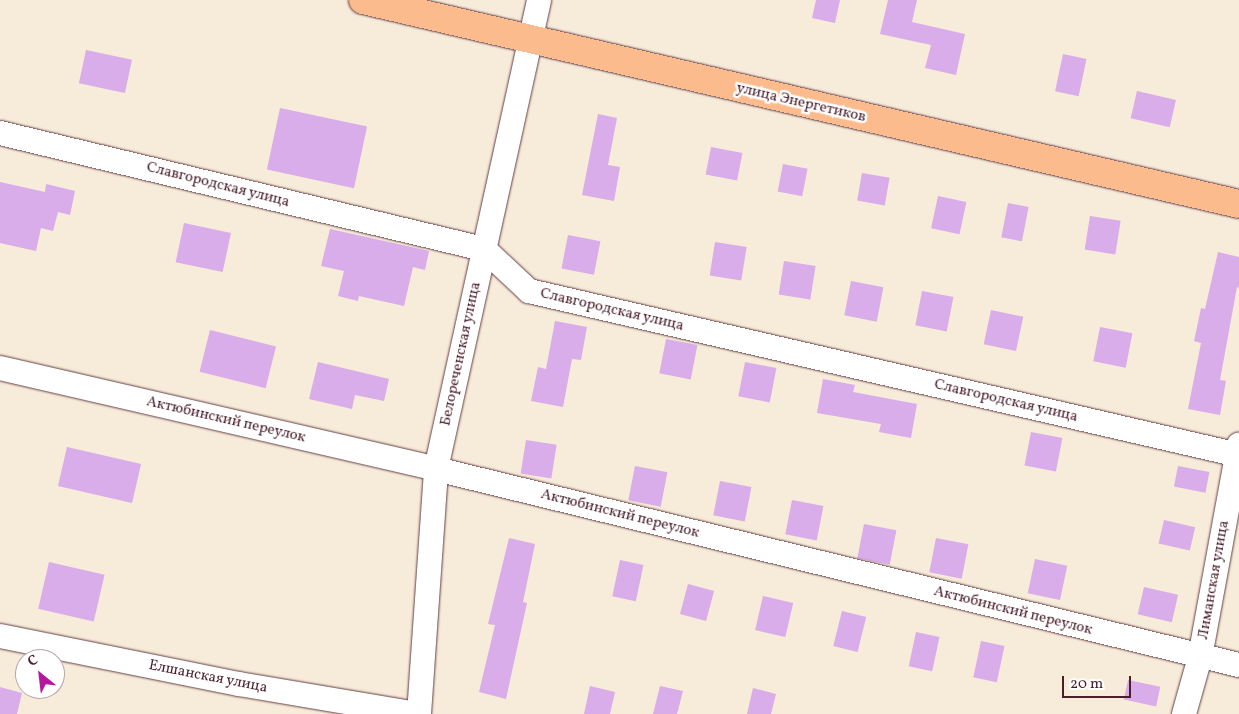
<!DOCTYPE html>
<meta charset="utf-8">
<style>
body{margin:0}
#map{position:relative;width:1239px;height:714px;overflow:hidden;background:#f7ebd9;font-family:Vollkorn,serif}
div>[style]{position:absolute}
.building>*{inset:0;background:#d9acea;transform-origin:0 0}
.roads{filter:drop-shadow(0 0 1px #643e45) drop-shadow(0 0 1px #643e45)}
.minor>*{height:24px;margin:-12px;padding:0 12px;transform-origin:12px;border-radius:12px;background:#fff}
.major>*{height:28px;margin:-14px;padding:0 14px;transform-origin:14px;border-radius:14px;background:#fbbb8c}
span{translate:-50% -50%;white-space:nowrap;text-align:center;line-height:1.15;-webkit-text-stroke:5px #fff;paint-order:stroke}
.street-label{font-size:15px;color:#4a1f2b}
.north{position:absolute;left:15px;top:649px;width:50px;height:50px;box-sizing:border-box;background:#fff;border:1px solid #b7a5aa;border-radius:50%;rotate:331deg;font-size:14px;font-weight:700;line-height:20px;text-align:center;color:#4a1f2b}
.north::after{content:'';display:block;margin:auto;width:18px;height:22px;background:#b5179e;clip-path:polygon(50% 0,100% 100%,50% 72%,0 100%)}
.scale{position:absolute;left:1062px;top:676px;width:69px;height:22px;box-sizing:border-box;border:2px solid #4a1f2b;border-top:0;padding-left:6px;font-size:15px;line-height:18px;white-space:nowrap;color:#4a1f2b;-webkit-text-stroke:4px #fff;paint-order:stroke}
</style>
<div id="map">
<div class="building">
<div style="clip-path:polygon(816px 0,840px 0,835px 23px,812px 18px)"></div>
<div style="clip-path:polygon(888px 0,917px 0,912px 22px,965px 34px,956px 75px,925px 68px,931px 45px,880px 34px)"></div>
<div style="left:86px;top:50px;width:47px;height:34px;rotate:12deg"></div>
<div style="left:1063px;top:54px;width:24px;height:38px;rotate:12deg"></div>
<div style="left:1137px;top:91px;width:40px;height:28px;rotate:13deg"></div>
<div style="left:280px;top:108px;width:89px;height:63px;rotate:12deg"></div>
<div style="clip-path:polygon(598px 114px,617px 118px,608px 165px,620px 167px,614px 201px,582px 195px)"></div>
<div style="left:711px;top:147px;width:32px;height:28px;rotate:11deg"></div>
<div style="left:783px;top:164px;width:25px;height:28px;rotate:11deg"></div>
<div style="left:862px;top:173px;width:28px;height:28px;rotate:10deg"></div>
<div style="clip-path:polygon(0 182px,45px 192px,46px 184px,75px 191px,70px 215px,58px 212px,53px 231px,41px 228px,36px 251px,0 243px)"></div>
<div style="left:938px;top:196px;width:29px;height:33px;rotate:12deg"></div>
<div style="left:1008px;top:203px;width:21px;height:35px;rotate:11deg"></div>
<div style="left:1090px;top:216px;width:31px;height:34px;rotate:9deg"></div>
<div style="left:184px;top:223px;width:48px;height:40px;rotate:12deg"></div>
<div style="clip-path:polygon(330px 229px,429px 251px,425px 270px,413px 267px,404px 306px,359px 296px,358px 301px,338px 296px,344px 271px,321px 266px)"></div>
<div style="left:568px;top:235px;width:33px;height:34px;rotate:11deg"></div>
<div style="left:715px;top:242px;width:32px;height:34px;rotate:9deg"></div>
<div style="clip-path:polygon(1218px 252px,1239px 257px,1239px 288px,1237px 287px,1220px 380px,1226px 381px,1220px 415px,1188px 409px,1201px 343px,1194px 341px,1201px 308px,1205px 309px)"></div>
<div style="left:784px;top:261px;width:32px;height:34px;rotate:9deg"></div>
<div style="left:851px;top:281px;width:33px;height:35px;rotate:11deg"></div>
<div style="left:922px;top:291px;width:32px;height:35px;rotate:11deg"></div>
<div style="left:991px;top:310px;width:33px;height:35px;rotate:12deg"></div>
<div style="clip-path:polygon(555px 321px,587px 327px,581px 360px,572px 359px,563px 407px,531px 401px,538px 367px,546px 369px)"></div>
<div style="left:1100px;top:327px;width:33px;height:35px;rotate:11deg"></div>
<div style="left:210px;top:330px;width:68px;height:43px;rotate:14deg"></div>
<div style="left:666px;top:339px;width:32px;height:35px;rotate:11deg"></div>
<div style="clip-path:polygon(318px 362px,389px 379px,384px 401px,355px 395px,352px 409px,309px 399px)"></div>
<div style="left:745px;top:362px;width:32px;height:35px;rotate:11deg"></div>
<div style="clip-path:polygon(823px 379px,855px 385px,853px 392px,917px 404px,911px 438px,879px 432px,881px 424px,817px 413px)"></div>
<div style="left:1031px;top:432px;width:32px;height:34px;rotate:11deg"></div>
<div style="left:526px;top:440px;width:31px;height:34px;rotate:9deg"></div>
<div style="left:67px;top:447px;width:76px;height:40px;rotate:13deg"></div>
<div style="left:635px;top:466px;width:33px;height:35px;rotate:11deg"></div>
<div style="left:1178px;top:466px;width:32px;height:21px;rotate:11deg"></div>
<div style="left:720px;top:481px;width:32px;height:35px;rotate:11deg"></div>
<div style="left:792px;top:500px;width:32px;height:35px;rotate:11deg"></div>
<div style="left:1164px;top:520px;width:32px;height:24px;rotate:13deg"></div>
<div style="left:864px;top:524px;width:33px;height:35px;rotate:11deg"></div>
<div style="clip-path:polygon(509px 538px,535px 544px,523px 602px,527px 603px,506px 699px,479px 692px,495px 625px,488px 624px)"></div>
<div style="left:936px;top:538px;width:33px;height:35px;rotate:11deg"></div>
<div style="left:1035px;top:559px;width:33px;height:35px;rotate:12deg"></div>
<div style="left:620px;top:560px;width:24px;height:37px;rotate:12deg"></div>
<div style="left:49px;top:562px;width:57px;height:48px;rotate:13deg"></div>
<div style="left:688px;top:584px;width:27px;height:31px;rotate:15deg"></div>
<div style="left:1144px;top:587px;width:35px;height:28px;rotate:13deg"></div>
<div style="left:763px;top:596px;width:31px;height:35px;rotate:13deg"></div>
<div style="left:842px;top:611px;width:25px;height:36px;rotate:14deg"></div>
<div style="left:916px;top:632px;width:24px;height:35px;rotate:12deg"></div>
<div style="left:981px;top:641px;width:24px;height:37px;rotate:12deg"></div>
<div style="left:1128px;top:680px;width:33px;height:20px;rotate:12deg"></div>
<div style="clip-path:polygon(590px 686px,615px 692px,610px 714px,584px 714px)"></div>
<div style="clip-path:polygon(660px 686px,683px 691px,677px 714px,653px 714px)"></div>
<div style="clip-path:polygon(0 687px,22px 693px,17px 714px,0 714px)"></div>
<div style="clip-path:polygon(753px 688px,776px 694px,771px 714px,747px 714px)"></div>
</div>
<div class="roads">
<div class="minor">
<div style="left:0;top:133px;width:498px;rotate:13.5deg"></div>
<div style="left:484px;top:249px;width:62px;rotate:43deg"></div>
<div style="left:529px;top:291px;width:729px;rotate:13.01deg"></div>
<div style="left:0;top:368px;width:448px;rotate:13deg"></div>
<div style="left:436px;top:469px;width:827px;rotate:13.72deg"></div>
<div style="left:0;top:636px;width:244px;rotate:11.4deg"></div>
<div style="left:239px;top:684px;width:181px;rotate:9.6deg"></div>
<div style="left:419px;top:714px;width:246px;rotate:-86deg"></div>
<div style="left:436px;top:469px;width:480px;rotate:-77.6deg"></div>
<div style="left:1184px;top:714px;width:59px;rotate:-74.3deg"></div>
<div style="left:1200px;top:657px;width:216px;rotate:-79.6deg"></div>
</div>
<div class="major">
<div style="left:363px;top:0;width:899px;rotate:13.11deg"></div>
</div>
</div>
<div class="street-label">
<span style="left:801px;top:103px;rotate:13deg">улица Энергетиков</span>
<span style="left:218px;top:185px;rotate:14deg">Славгородская улица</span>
<span style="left:612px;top:310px;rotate:13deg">Славгородская улица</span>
<span style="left:461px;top:354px;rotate:-78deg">Белореченская улица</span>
<span style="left:1006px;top:401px;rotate:13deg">Славгородская улица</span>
<span style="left:226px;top:420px;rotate:13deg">Актюбинский переулок</span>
<span style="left:620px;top:514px;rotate:14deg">Актюбинский переулок</span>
<span style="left:1214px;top:580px;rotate:-80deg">Лиманская улица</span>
<span style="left:1013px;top:611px;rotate:14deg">Актюбинский переулок</span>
<span style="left:208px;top:677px;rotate:11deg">Елшанская улица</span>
</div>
<div class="north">С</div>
<div class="scale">20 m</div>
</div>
